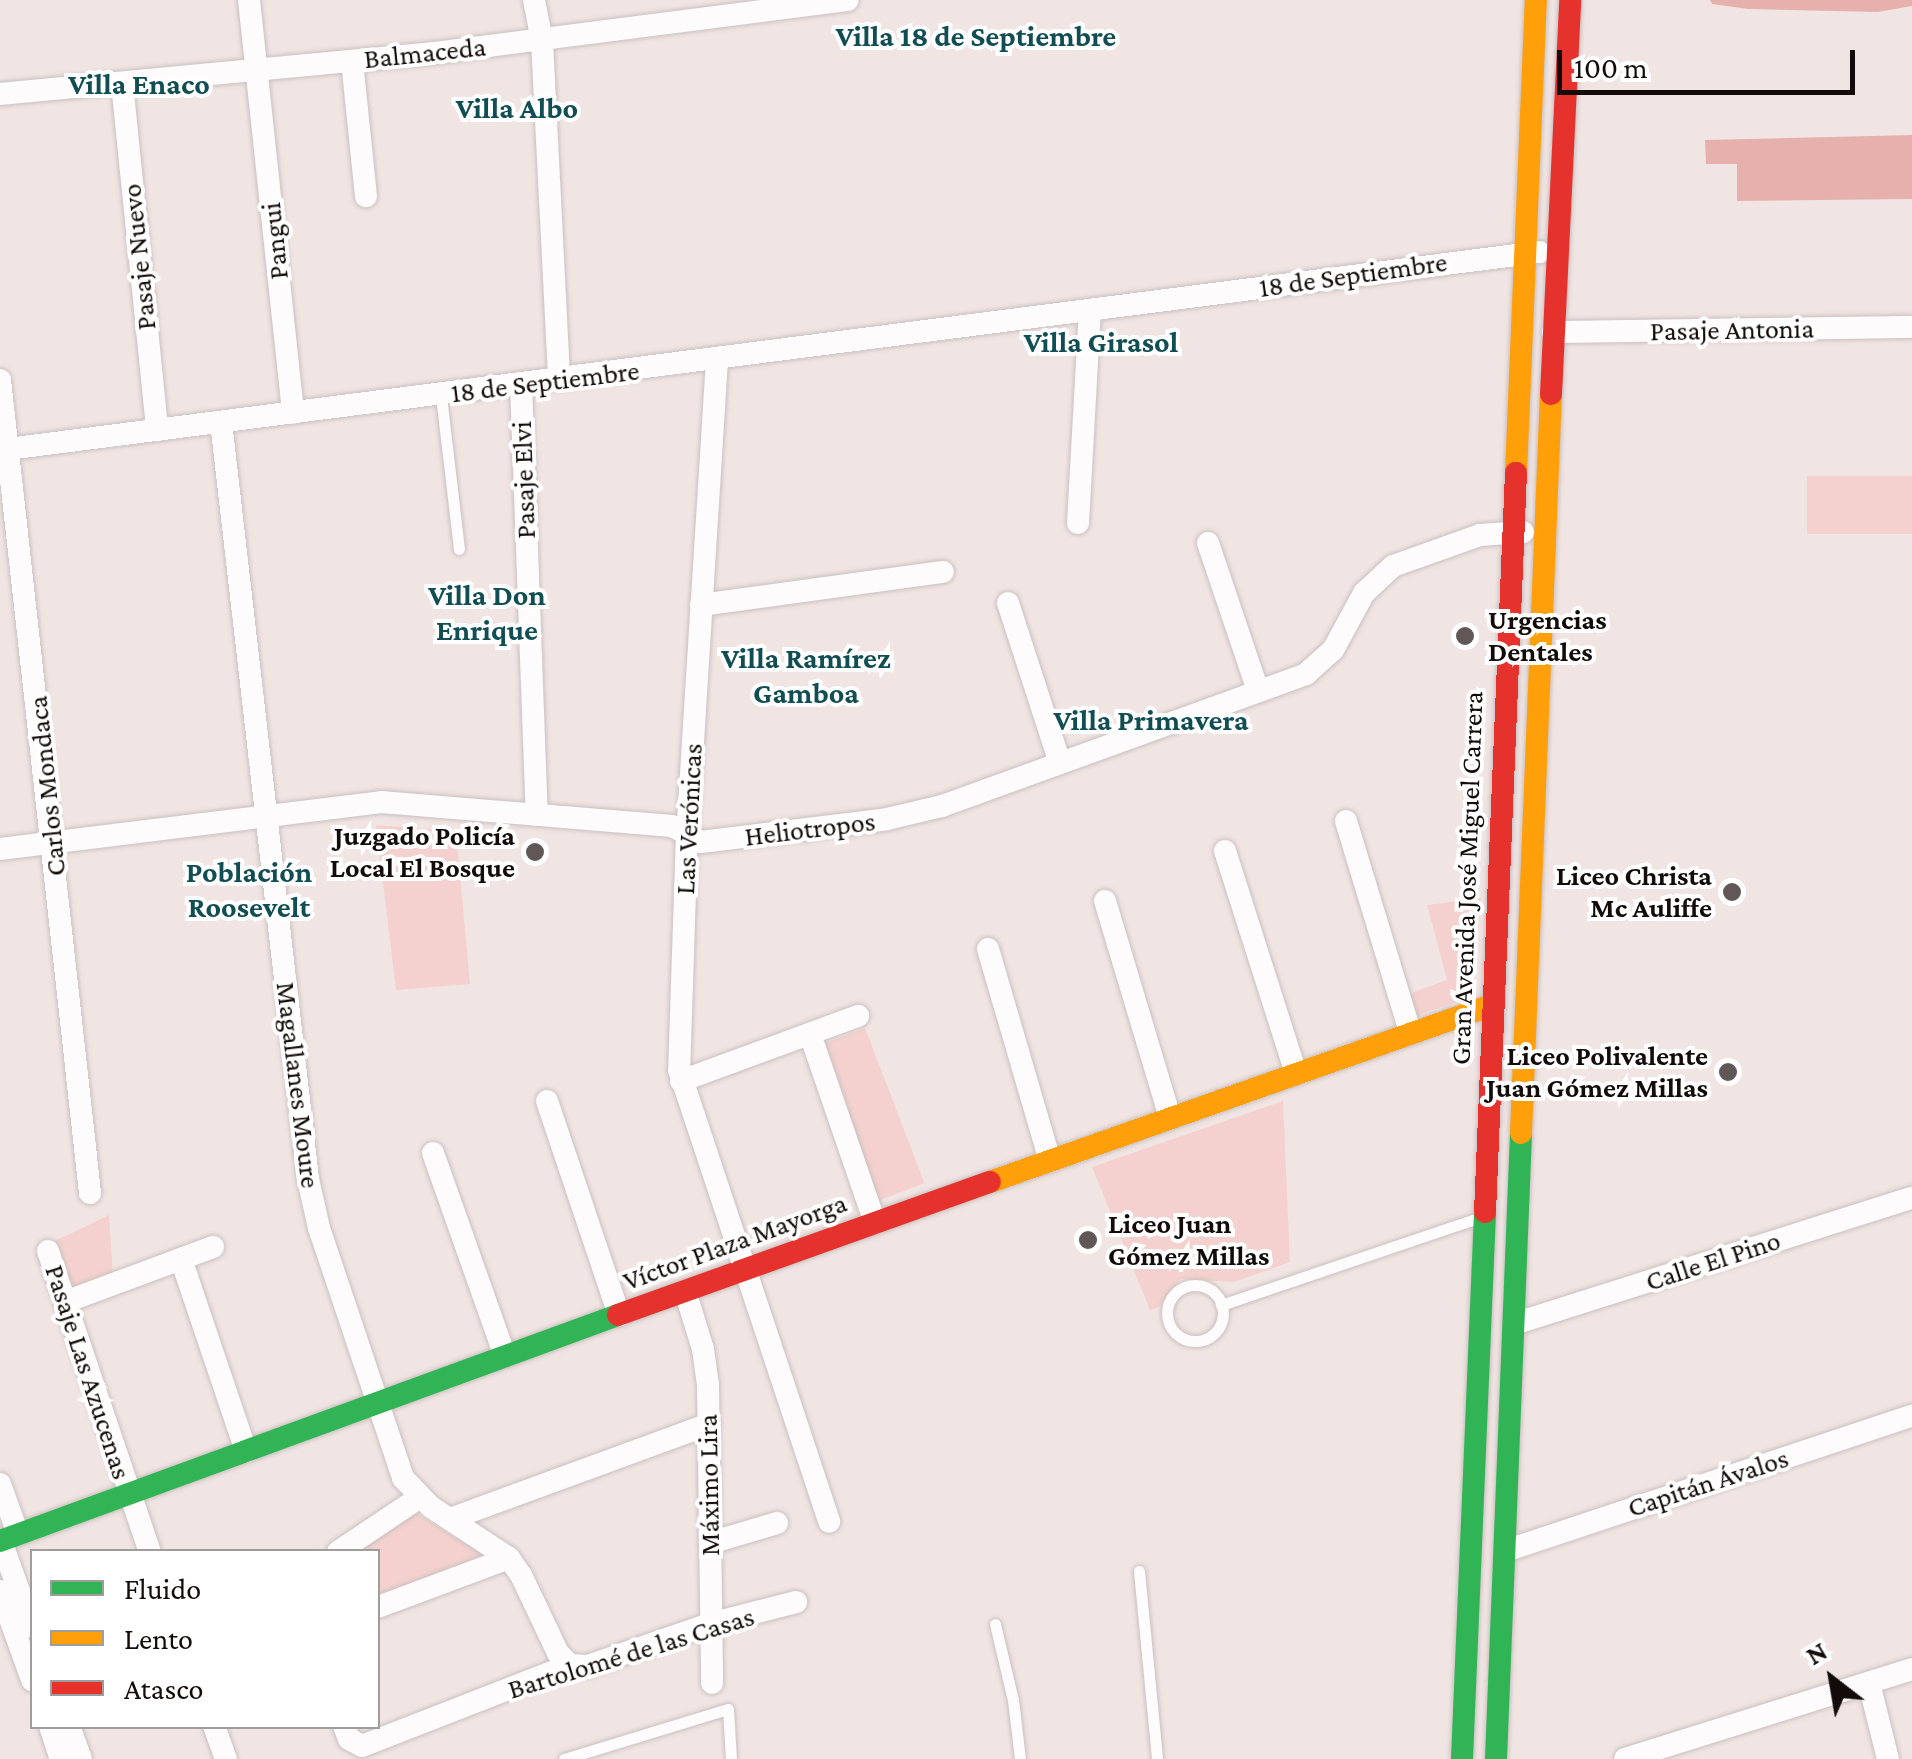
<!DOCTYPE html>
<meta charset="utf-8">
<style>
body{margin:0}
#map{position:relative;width:1912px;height:1759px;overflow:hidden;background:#f1e5e4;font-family:"Crimson Pro",serif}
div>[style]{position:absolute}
.green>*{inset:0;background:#f4d1ce;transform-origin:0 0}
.forest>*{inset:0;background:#e6b1ad}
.roads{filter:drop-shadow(0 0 2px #c9c0bf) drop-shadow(0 0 2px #c9c0bf)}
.lane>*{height:11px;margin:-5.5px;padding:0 5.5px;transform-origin:5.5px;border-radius:5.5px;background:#fdfbfb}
.lane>.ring{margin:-5.5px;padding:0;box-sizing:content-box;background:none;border:11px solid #fdfbfb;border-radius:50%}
.street>*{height:22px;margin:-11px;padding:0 11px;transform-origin:11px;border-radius:11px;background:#fdfbfb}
.fast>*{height:22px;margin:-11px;padding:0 11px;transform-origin:11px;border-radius:11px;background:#30b455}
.slow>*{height:22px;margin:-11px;padding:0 11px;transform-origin:11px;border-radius:11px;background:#ff9f0a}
.jam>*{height:22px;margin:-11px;padding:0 11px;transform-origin:11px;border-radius:11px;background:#e5322d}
.dots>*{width:28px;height:28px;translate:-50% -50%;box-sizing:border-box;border:5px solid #fff;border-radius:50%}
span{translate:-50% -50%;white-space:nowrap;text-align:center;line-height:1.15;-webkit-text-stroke:8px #fff;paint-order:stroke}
.street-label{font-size:28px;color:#120b0a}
.poi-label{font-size:28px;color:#120b0a;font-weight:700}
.left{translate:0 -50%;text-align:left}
.right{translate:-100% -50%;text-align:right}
.neighbourhood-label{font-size:30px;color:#114e54;font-weight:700}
.legend{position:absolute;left:30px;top:1549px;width:350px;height:180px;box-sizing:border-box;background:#fff;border:2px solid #a09d9d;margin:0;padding:12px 18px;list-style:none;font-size:30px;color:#120b0a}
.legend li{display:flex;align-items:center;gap:20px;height:50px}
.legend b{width:50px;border:2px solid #a09d9d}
.north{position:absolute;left:1782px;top:1629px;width:100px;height:100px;-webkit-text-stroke:8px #fff;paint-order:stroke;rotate:329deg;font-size:28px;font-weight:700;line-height:40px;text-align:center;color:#120b0a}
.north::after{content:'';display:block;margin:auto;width:35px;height:45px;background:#120b0a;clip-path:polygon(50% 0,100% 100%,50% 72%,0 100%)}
.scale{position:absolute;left:1557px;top:50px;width:298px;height:45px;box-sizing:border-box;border:5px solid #120b0a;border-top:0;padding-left:12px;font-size:30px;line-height:35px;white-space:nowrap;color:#120b0a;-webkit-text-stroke:8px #fff;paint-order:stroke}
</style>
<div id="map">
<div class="green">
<div style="left:1807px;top:476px;width:105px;height:58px"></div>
<div style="clip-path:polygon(376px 825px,456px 831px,470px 984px,396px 990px)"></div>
<div style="clip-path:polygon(1481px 898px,1474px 996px,1409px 1018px,1400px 997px,1447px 980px,1427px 905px)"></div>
<div style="left:865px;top:1028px;width:166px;height:51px;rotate:69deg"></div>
<div style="clip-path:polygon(1283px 1101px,1290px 1262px,1234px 1282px,1180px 1279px,1159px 1307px,1150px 1310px,1092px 1167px)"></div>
<div style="clip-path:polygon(109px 1215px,113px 1276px,73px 1293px,53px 1242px)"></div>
<div style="clip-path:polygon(412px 1511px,490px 1559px,378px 1600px,378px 1552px,349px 1552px)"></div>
</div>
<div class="forest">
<div style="clip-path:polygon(1710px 0,1912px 0,1912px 6px,1878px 12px,1748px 9px,1712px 4px)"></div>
<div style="clip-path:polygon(1912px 135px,1912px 199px,1737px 201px,1737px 164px,1706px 164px,1705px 140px)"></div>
</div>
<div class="roads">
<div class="lane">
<div style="left:441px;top:396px;width:154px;rotate:83.3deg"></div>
<div class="ring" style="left:1167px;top:1285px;width:45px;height:45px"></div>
<div style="left:1221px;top:1305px;width:271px;rotate:-18.7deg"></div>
<div style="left:1139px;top:1571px;width:189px;rotate:84.5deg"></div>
<div style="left:995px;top:1624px;width:78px;rotate:76.7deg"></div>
<div style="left:1013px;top:1700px;width:59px;rotate:83.2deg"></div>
<div style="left:564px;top:1759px;width:171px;rotate:-17deg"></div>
<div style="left:728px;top:1709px;width:50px;rotate:86.6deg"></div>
</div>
<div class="street">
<div style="left:249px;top:0;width:415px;rotate:83.9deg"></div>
<div style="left:534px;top:0;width:42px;rotate:79deg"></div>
<div style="left:542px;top:41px;width:339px;rotate:87.1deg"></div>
<div style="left:352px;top:61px;width:136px;rotate:84.1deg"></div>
<div style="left:122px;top:83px;width:349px;rotate:84.2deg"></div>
<div style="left:0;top:94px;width:436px;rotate:-5.4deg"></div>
<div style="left:434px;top:53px;width:417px;rotate:-7.3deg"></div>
<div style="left:1553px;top:332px;width:359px;rotate:-0.8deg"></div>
<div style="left:717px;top:360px;width:474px;rotate:93.6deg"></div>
<div style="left:687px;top:833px;width:237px;rotate:91.9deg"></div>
<div style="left:679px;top:1070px;width:476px;rotate:71.6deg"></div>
<div style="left:0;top:380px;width:818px;rotate:83.68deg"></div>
<div style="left:521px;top:385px;width:430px;rotate:87.9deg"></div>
<div style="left:221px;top:422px;width:762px;rotate:83.44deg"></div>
<div style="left:308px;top:1179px;width:50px;rotate:77.3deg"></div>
<div style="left:319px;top:1228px;width:264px;rotate:71.4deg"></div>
<div style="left:403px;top:1478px;width:40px;rotate:46deg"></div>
<div style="left:431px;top:1507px;width:93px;rotate:33.2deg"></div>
<div style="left:509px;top:1558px;width:21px;rotate:55deg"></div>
<div style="left:521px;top:1575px;width:86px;rotate:64.6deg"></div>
<div style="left:558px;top:1653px;width:17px;rotate:45deg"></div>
<div style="left:0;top:450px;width:1552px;rotate:-7.33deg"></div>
<div style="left:1078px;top:523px;width:213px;rotate:-86.8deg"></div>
<div style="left:1208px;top:543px;width:156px;rotate:71.3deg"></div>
<div style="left:1008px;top:603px;width:168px;rotate:72deg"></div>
<div style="left:701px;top:605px;width:244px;rotate:-7.8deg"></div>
<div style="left:1346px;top:821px;width:220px;rotate:73.1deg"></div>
<div style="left:0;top:849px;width:384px;rotate:-7deg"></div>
<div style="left:381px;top:802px;width:292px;rotate:4.7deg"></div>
<div style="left:672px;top:826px;width:33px;rotate:29deg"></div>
<div style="left:701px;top:842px;width:187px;rotate:-7deg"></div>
<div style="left:887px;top:819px;width:57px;rotate:-13.3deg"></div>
<div style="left:942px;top:806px;width:387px;rotate:-19.9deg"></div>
<div style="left:1306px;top:674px;width:36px;rotate:-42deg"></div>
<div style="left:1333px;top:650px;width:65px;rotate:-61.5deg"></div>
<div style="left:1364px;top:593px;width:40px;rotate:-43deg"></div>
<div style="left:1393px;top:566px;width:92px;rotate:-19.6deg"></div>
<div style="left:1480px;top:535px;width:43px;rotate:-4deg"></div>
<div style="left:1225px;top:851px;width:233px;rotate:72.3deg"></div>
<div style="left:1105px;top:901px;width:227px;rotate:73.3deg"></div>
<div style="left:988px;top:949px;width:221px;rotate:73.7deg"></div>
<div style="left:810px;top:1034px;width:200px;rotate:71deg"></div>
<div style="left:681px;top:1081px;width:189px;rotate:-20.2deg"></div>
<div style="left:547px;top:1101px;width:226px;rotate:71.4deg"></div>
<div style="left:433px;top:1153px;width:215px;rotate:70.5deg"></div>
<div style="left:48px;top:1251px;width:318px;rotate:71.3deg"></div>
<div style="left:181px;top:1259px;width:203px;rotate:71.3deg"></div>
<div style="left:685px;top:1291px;width:61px;rotate:72.8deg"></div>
<div style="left:703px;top:1349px;width:37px;rotate:82deg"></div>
<div style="left:708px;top:1386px;width:297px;rotate:89.2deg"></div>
<div style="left:65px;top:1302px;width:158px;rotate:-20.4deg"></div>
<div style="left:1514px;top:1324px;width:417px;rotate:-17.6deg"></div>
<div style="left:0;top:1484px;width:53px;rotate:70.2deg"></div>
<div style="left:450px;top:1519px;width:276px;rotate:-20.1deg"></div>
<div style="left:1px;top:1541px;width:91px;rotate:70.2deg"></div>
<div style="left:710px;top:1543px;width:70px;rotate:-16.6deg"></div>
<div style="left:1505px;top:1551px;width:429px;rotate:-18.4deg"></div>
<div style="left:338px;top:1552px;width:99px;rotate:-33.9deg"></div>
<div style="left:0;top:1591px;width:95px;rotate:70.2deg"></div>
<div style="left:378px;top:1607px;width:140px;rotate:-20.5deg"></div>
<div style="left:1869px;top:1683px;width:78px;rotate:76deg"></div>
<div style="left:50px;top:1726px;width:35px;rotate:72deg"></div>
<div style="left:69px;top:1726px;width:35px;rotate:70deg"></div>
<div style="left:214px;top:1726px;width:35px;rotate:70deg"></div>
<div style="left:344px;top:1726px;width:14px;rotate:69deg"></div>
<div style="left:349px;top:1739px;width:15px;rotate:28deg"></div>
<div style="left:362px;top:1746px;width:223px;rotate:-21.3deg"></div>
<div style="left:570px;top:1665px;width:18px;rotate:3deg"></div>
<div style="left:588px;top:1666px;width:129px;rotate:-19deg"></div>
<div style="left:710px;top:1624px;width:89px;rotate:-14.3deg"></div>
<div style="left:1625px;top:1759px;width:301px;rotate:-17.4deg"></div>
</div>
<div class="fast">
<div style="left:0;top:1541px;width:658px;rotate:-20.09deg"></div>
<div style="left:1462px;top:1759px;width:547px;rotate:-87.59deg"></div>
<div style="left:1496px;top:1759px;width:626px;rotate:-87.71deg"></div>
</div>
<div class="slow">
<div style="left:1516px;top:473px;width:473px;rotate:-87.6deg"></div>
<div style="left:1521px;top:1133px;width:740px;rotate:-87.68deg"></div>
<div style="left:990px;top:1182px;width:532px;rotate:-19.42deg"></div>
</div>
<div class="jam">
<div style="left:1551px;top:394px;width:394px;rotate:-87.2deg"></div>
<div style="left:1485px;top:1212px;width:740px;rotate:-87.6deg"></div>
<div style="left:618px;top:1315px;width:395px;rotate:-19.7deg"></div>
</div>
</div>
<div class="dots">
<div style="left:1465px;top:636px;background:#605756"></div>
<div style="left:535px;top:852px;background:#605756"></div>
<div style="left:1732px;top:892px;background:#605756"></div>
<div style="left:1728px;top:1072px;background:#605756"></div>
<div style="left:1088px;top:1240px;background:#605756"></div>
</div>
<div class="street-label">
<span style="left:425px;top:53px;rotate:-6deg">Balmaceda</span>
<span style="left:275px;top:241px;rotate:-96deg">Pangui</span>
<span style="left:139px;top:257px;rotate:-96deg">Pasaje Nuevo</span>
<span style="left:1353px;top:275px;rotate:-8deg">18 de Septiembre</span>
<span style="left:1732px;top:330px;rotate:-1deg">Pasaje Antonia</span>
<span style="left:545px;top:382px;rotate:-7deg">18 de Septiembre</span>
<span style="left:524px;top:480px;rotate:-92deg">Pasaje Elvi</span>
<span style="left:47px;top:786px;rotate:-96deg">Carlos Mondaca</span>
<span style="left:689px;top:819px;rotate:-87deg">Las Verónicas</span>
<span style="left:810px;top:829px;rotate:-7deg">Heliotropos</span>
<span style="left:1467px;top:878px;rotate:-88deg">Gran Avenida José Miguel Carrera</span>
<span style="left:298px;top:1085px;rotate:83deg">Magallanes Moure</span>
<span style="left:735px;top:1242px;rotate:-20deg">Víctor Plaza Mayorga</span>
<span style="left:1713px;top:1261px;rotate:-18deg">Calle El Pino</span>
<span style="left:88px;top:1372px;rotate:72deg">Pasaje Las Azucenas</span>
<span style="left:1708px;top:1483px;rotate:-18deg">Capitán Ávalos</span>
<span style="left:709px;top:1485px;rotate:-91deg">Máximo Lira</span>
<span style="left:631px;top:1653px;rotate:-17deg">Bartolomé de las Casas</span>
</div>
<div class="poi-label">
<span class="left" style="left:1488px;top:636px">Urgencias<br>Dentales</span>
<span class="right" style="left:515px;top:852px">Juzgado Policía<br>Local El Bosque</span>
<span class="right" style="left:1712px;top:892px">Liceo Christa<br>Mc Auliffe</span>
<span class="right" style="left:1708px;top:1072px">Liceo Polivalente<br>Juan Gómez Millas</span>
<span class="left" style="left:1108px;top:1240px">Liceo Juan<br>Gómez Millas</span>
</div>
<div class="neighbourhood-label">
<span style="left:976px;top:36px">Villa 18 de Septiembre</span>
<span style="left:139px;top:84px">Villa Enaco</span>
<span style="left:517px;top:108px">Villa Albo</span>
<span style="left:1101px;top:342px">Villa Girasol</span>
<span style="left:487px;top:612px">Villa Don<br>Enrique</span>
<span style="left:806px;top:675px">Villa Ramírez<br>Gamboa</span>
<span style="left:1151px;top:720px">Villa Primavera</span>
<span style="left:249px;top:889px">Población<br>Roosevelt</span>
</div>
<ul class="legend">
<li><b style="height:12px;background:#30b455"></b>Fluido</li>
<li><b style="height:12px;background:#ff9f0a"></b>Lento</li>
<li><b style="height:12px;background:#e5322d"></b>Atasco</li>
</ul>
<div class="north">N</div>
<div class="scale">100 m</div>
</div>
